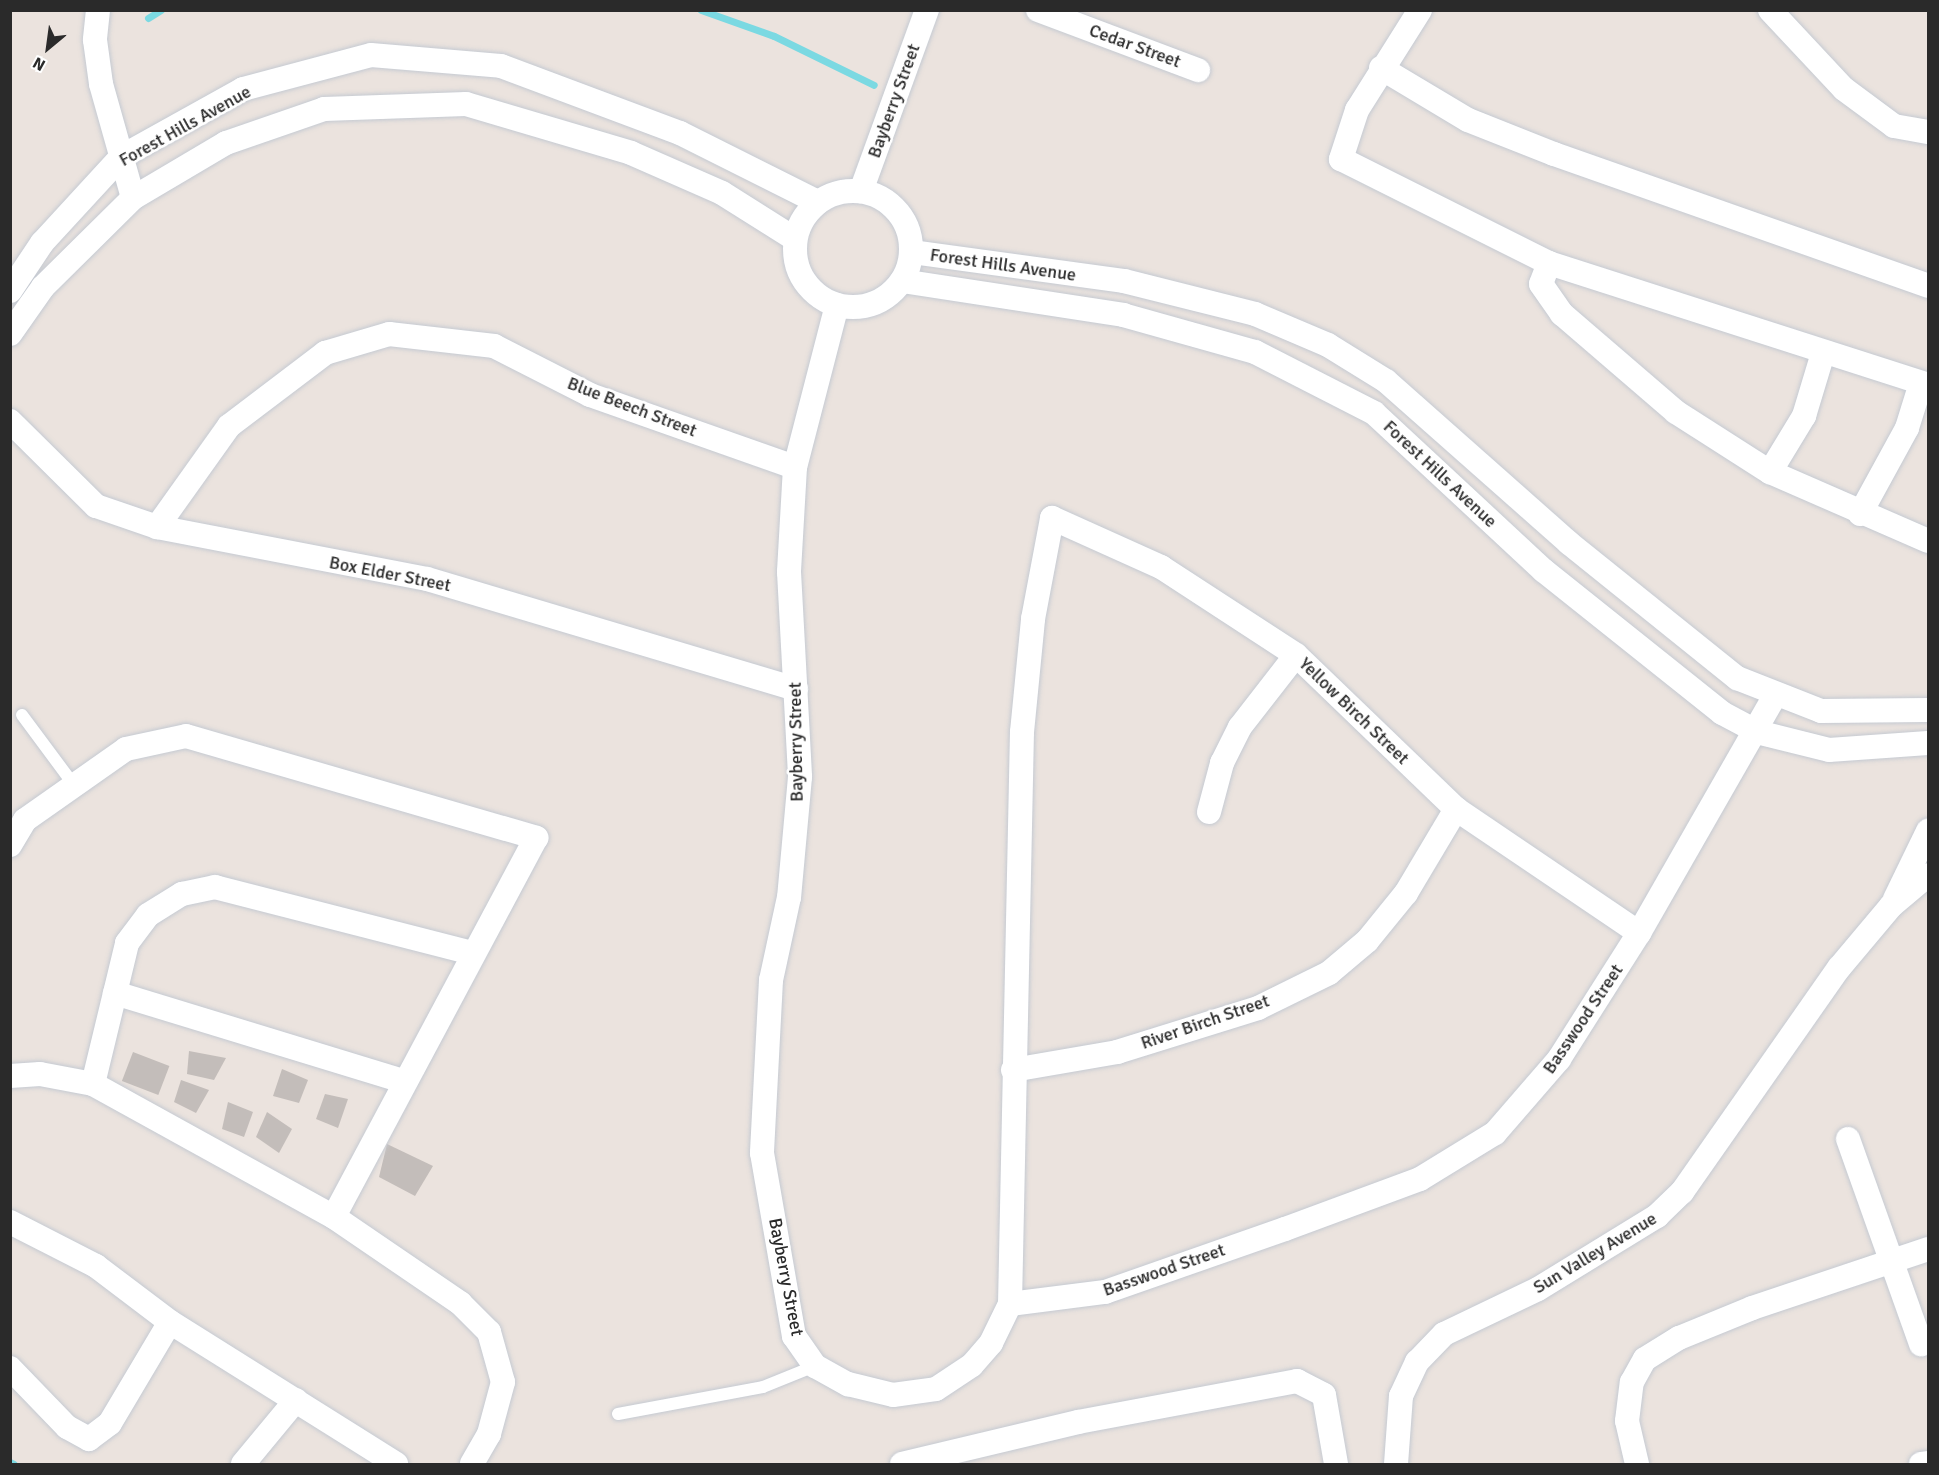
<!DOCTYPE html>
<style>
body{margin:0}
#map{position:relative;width:1939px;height:1475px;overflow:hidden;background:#ebe3de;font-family:Signika,sans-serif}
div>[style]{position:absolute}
.stream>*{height:7px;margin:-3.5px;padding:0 3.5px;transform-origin:3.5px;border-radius:3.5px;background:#7bd9e2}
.building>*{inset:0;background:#c3bdba;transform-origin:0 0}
.roads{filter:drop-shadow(0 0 2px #c5cad2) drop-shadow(0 0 2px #c5cad2)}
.lane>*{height:12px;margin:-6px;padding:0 6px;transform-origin:6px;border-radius:6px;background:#fff}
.street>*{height:24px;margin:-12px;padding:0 12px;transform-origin:12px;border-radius:12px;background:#fff}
.street>.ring{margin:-12px;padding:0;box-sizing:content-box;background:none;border:24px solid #fff;border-radius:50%}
span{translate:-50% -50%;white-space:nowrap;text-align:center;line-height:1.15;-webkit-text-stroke:5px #fff;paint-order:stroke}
.street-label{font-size:18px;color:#2a2a2a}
.frame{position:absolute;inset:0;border:12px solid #2a2a2a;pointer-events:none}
.north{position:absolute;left:18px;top:18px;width:60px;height:60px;-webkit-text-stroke:4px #fff;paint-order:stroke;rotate:209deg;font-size:16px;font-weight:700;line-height:24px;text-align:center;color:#2a2a2a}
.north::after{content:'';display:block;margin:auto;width:21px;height:27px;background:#2a2a2a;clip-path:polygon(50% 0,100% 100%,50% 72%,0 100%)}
</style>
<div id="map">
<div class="stream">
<div style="left:701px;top:10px;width:77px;rotate:19.6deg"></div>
<div style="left:774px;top:36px;width:111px;rotate:26.1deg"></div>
<div style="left:148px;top:18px;width:15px;rotate:-32deg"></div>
<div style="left:10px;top:1462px;width:4px;rotate:27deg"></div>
</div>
<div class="building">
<div style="clip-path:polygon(189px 1051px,226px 1058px,214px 1080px,187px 1074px)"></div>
<div style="left:133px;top:1052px;width:39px;height:31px;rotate:21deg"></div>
<div style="clip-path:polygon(282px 1069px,308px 1080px,299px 1103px,273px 1096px)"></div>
<div style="clip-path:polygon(181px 1080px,209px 1090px,196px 1113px,174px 1102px)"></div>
<div style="clip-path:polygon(325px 1094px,348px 1099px,338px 1128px,316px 1119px)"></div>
<div style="clip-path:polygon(228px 1102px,253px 1112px,244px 1137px,222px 1129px)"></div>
<div style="clip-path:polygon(267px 1112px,292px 1129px,279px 1153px,256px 1137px)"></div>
<div style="clip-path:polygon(387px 1144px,433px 1166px,415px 1196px,379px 1177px)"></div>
</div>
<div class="roads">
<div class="lane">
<div style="left:22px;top:715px;width:87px;rotate:53.4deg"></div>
<div style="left:618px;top:1414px;width:147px;rotate:-10.5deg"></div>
<div style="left:763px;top:1387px;width:56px;rotate:-22deg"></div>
</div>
<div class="street">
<div style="left:98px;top:10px;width:30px;rotate:96deg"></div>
<div style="left:95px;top:40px;width:44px;rotate:82.2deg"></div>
<div style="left:101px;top:84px;width:118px;rotate:74.3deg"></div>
<div style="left:1038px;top:10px;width:171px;rotate:20.6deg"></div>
<div style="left:1420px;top:10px;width:118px;rotate:122.2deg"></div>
<div style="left:1357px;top:110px;width:52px;rotate:108.1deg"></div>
<div style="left:1341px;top:159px;width:233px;rotate:26.6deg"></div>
<div style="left:1549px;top:263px;width:398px;rotate:17.8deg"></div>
<div style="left:1770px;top:10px;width:108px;rotate:46.9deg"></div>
<div style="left:1844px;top:89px;width:62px;rotate:36.5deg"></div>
<div style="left:1894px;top:126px;width:35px;rotate:10deg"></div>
<div style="left:1381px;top:68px;width:101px;rotate:30.9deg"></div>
<div style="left:1468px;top:120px;width:92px;rotate:21.6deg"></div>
<div style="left:1554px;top:154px;width:397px;rotate:19.4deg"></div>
<div class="ring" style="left:795px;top:191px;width:92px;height:92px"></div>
<div style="left:861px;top:191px;width:193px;rotate:-70deg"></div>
<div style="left:912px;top:252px;width:214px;rotate:7.8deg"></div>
<div style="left:1124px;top:281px;width:135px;rotate:14.1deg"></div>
<div style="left:1255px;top:314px;width:79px;rotate:23deg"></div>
<div style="left:1328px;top:345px;width:68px;rotate:31.8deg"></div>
<div style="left:1386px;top:381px;width:244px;rotate:41.5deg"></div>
<div style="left:1569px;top:543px;width:216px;rotate:38.8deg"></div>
<div style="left:1737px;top:678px;width:90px;rotate:21.4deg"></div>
<div style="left:1821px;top:711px;width:107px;rotate:-0.5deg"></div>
<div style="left:1549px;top:263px;width:22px;rotate:111deg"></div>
<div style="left:1541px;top:284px;width:37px;rotate:55deg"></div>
<div style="left:1562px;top:314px;width:150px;rotate:40.7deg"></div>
<div style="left:1676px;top:412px;width:112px;rotate:32.6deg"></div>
<div style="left:1770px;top:472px;width:172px;rotate:23.6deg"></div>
<div style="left:902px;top:281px;width:224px;rotate:8.7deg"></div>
<div style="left:1123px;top:315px;width:137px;rotate:15.7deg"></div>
<div style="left:1255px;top:352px;width:134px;rotate:27.1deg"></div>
<div style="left:1374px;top:413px;width:231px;rotate:42.9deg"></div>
<div style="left:1543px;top:570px;width:229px;rotate:38.6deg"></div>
<div style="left:1722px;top:713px;width:40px;rotate:28deg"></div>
<div style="left:1757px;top:732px;width:74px;rotate:14deg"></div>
<div style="left:1829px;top:750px;width:99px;rotate:-4deg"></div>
<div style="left:10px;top:291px;width:58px;rotate:-56.3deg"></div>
<div style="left:42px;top:243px;width:117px;rotate:-47.4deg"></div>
<div style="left:121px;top:157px;width:140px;rotate:-29.1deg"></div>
<div style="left:243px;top:89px;width:132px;rotate:-14.9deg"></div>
<div style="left:371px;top:55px;width:130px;rotate:4.8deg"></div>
<div style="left:501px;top:66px;width:191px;rotate:20.5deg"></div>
<div style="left:680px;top:133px;width:154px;rotate:26.6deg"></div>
<div style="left:837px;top:305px;width:167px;rotate:104.5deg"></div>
<div style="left:795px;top:467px;width:105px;rotate:93.3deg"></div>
<div style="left:789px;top:572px;width:205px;rotate:86.9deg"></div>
<div style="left:800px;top:777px;width:121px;rotate:95.2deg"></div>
<div style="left:789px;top:897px;width:85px;rotate:102.2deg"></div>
<div style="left:771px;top:980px;width:173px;rotate:93deg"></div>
<div style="left:762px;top:1153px;width:186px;rotate:80.1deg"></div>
<div style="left:794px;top:1336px;width:37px;rotate:55deg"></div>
<div style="left:815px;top:1366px;width:38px;rotate:29deg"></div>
<div style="left:848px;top:1384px;width:46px;rotate:13.7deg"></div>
<div style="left:893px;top:1395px;width:43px;rotate:-7.9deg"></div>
<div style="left:936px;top:1389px;width:43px;rotate:-33.7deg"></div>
<div style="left:972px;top:1365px;width:29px;rotate:-49deg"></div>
<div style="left:991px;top:1343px;width:43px;rotate:-64deg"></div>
<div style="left:1010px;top:1304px;width:572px;rotate:-88.8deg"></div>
<div style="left:1022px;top:732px;width:114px;rotate:-84.4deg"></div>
<div style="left:1033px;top:619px;width:103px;rotate:-79.3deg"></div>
<div style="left:1052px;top:518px;width:120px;rotate:24.2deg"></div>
<div style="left:1161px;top:567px;width:161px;rotate:33.1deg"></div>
<div style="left:1296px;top:655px;width:222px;rotate:43.9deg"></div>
<div style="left:1456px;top:809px;width:221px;rotate:34.1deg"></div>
<div style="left:10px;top:334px;width:57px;rotate:-54.9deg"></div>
<div style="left:43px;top:287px;width:127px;rotate:-44.7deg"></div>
<div style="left:133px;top:198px;width:108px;rotate:-30.6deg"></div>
<div style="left:226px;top:143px;width:104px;rotate:-19.1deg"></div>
<div style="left:324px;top:109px;width:142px;rotate:-2deg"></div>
<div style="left:466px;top:104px;width:172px;rotate:16.5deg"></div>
<div style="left:631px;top:153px;width:99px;rotate:23.7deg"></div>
<div style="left:722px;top:193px;width:86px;rotate:32.2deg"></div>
<div style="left:10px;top:421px;width:121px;rotate:44.7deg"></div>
<div style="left:96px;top:506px;width:65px;rotate:19deg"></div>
<div style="left:157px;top:527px;width:275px;rotate:10.9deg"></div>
<div style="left:427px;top:579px;width:385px;rotate:16.6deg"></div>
<div style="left:1770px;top:472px;width:66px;rotate:-58.7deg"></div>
<div style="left:1804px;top:416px;width:66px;rotate:-73.2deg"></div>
<div style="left:1860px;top:514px;width:98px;rotate:-61.3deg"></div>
<div style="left:1907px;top:428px;width:47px;rotate:-72.7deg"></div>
<div style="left:157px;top:527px;width:124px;rotate:-54.5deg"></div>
<div style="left:229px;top:426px;width:121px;rotate:-37.2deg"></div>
<div style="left:325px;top:353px;width:67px;rotate:-16.5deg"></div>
<div style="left:389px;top:334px;width:106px;rotate:6.5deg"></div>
<div style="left:494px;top:346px;width:108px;rotate:27deg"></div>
<div style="left:590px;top:395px;width:217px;rotate:19.4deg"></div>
<div style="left:1209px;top:812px;width:51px;rotate:-75.1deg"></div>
<div style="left:1222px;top:763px;width:40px;rotate:-63.4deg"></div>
<div style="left:1240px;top:727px;width:91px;rotate:-52.1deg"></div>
<div style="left:10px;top:845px;width:29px;rotate:-59deg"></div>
<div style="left:25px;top:820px;width:123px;rotate:-35.1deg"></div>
<div style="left:126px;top:749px;width:61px;rotate:-12.2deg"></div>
<div style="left:186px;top:736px;width:365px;rotate:16.2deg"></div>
<div style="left:536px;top:838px;width:429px;rotate:118.1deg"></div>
<div style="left:1895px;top:899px;width:76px;rotate:-64.1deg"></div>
<div style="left:115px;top:993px;width:301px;rotate:17deg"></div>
<div style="left:1013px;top:1070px;width:106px;rotate:-9.8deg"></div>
<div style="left:1117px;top:1052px;width:148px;rotate:-17.3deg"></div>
<div style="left:1258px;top:1008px;width:79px;rotate:-26.2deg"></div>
<div style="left:1329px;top:973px;width:50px;rotate:-40.1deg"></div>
<div style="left:1367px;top:941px;width:62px;rotate:-50.9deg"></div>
<div style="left:1406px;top:893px;width:98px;rotate:-59.2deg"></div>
<div style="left:10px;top:1076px;width:30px;rotate:-4deg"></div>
<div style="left:40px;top:1074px;width:54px;rotate:10.7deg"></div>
<div style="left:93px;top:1084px;width:275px;rotate:28.9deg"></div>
<div style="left:334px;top:1217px;width:153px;rotate:34.3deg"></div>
<div style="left:460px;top:1303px;width:41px;rotate:45deg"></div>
<div style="left:489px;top:1332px;width:52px;rotate:74.4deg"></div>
<div style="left:503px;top:1382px;width:54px;rotate:105.1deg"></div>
<div style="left:489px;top:1434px;width:34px;rotate:120deg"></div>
<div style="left:93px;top:1084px;width:145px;rotate:-76.4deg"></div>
<div style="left:127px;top:943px;width:35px;rotate:-53deg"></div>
<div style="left:148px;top:915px;width:40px;rotate:-32deg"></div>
<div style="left:182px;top:894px;width:34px;rotate:-12deg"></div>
<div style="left:215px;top:887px;width:265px;rotate:14.4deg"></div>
<div style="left:1848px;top:1139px;width:218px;rotate:70.4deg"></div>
<div style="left:10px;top:1222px;width:97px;rotate:27.1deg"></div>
<div style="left:96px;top:1266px;width:93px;rotate:37.1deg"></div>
<div style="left:170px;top:1322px;width:267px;rotate:32.1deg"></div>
<div style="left:1010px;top:1304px;width:96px;rotate:-7.2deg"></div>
<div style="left:1105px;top:1292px;width:191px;rotate:-19.3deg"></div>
<div style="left:1285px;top:1229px;width:144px;rotate:-20.3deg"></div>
<div style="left:1420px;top:1179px;width:88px;rotate:-31.5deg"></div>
<div style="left:1495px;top:1133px;width:98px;rotate:-49.1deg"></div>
<div style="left:1559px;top:1059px;width:149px;rotate:-57.6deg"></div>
<div style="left:1639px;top:933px;width:272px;rotate:-60.2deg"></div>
<div style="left:10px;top:1368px;width:82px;rotate:46deg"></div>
<div style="left:67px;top:1427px;width:25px;rotate:29deg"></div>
<div style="left:89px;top:1439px;width:26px;rotate:-37deg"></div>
<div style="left:110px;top:1423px;width:117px;rotate:-59.3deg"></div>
<div style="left:243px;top:1464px;width:83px;rotate:-50.4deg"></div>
<div style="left:902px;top:1464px;width:181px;rotate:-13.4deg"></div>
<div style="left:1078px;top:1422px;width:223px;rotate:-10.6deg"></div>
<div style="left:1297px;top:1381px;width:30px;rotate:27deg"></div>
<div style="left:1324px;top:1395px;width:70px;rotate:80.1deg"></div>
<div style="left:1396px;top:1464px;width:68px;rotate:-85.8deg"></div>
<div style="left:1401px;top:1396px;width:38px;rotate:-65deg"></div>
<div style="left:1417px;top:1362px;width:39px;rotate:-46deg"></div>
<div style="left:1444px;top:1334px;width:104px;rotate:-25.6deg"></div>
<div style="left:1538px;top:1289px;width:140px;rotate:-31.5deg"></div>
<div style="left:1657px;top:1216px;width:35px;rotate:-44deg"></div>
<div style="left:1682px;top:1192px;width:274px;rotate:-55deg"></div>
<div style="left:1839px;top:968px;width:81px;rotate:-50deg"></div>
<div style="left:1891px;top:906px;width:48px;rotate:-40deg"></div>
<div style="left:1637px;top:1464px;width:44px;rotate:-103.1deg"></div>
<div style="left:1627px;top:1421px;width:39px;rotate:-83deg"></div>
<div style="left:1632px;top:1382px;width:26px;rotate:-61deg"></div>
<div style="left:1645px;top:1359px;width:40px;rotate:-32deg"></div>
<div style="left:1679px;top:1338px;width:79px;rotate:-22.3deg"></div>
<div style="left:1752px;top:1308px;width:186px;rotate:-18.5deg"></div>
<div style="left:1921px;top:1464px;width:7px;rotate:-8deg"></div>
</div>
</div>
<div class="street-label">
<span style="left:1135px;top:46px;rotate:20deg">Cedar Street</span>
<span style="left:894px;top:101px;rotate:-70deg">Bayberry Street</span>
<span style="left:185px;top:126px;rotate:-29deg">Forest Hills Avenue</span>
<span style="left:1003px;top:265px;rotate:8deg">Forest Hills Avenue</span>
<span style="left:632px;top:407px;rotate:21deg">Blue Beech Street</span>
<span style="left:1440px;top:474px;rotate:43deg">Forest Hills Avenue</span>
<span style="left:390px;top:574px;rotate:11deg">Box Elder Street</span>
<span style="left:1354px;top:711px;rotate:44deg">Yellow Birch Street</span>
<span style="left:796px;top:742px;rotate:-91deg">Bayberry Street</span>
<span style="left:1583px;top:1019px;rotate:-56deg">Basswood Street</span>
<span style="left:1205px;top:1022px;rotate:-19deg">River Birch Street</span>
<span style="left:1595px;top:1253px;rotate:-31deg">Sun Valley Avenue</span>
<span style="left:1164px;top:1270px;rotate:-19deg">Basswood Street</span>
<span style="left:786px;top:1277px;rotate:79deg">Bayberry Street</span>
</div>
<div class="frame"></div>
<div class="north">N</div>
</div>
